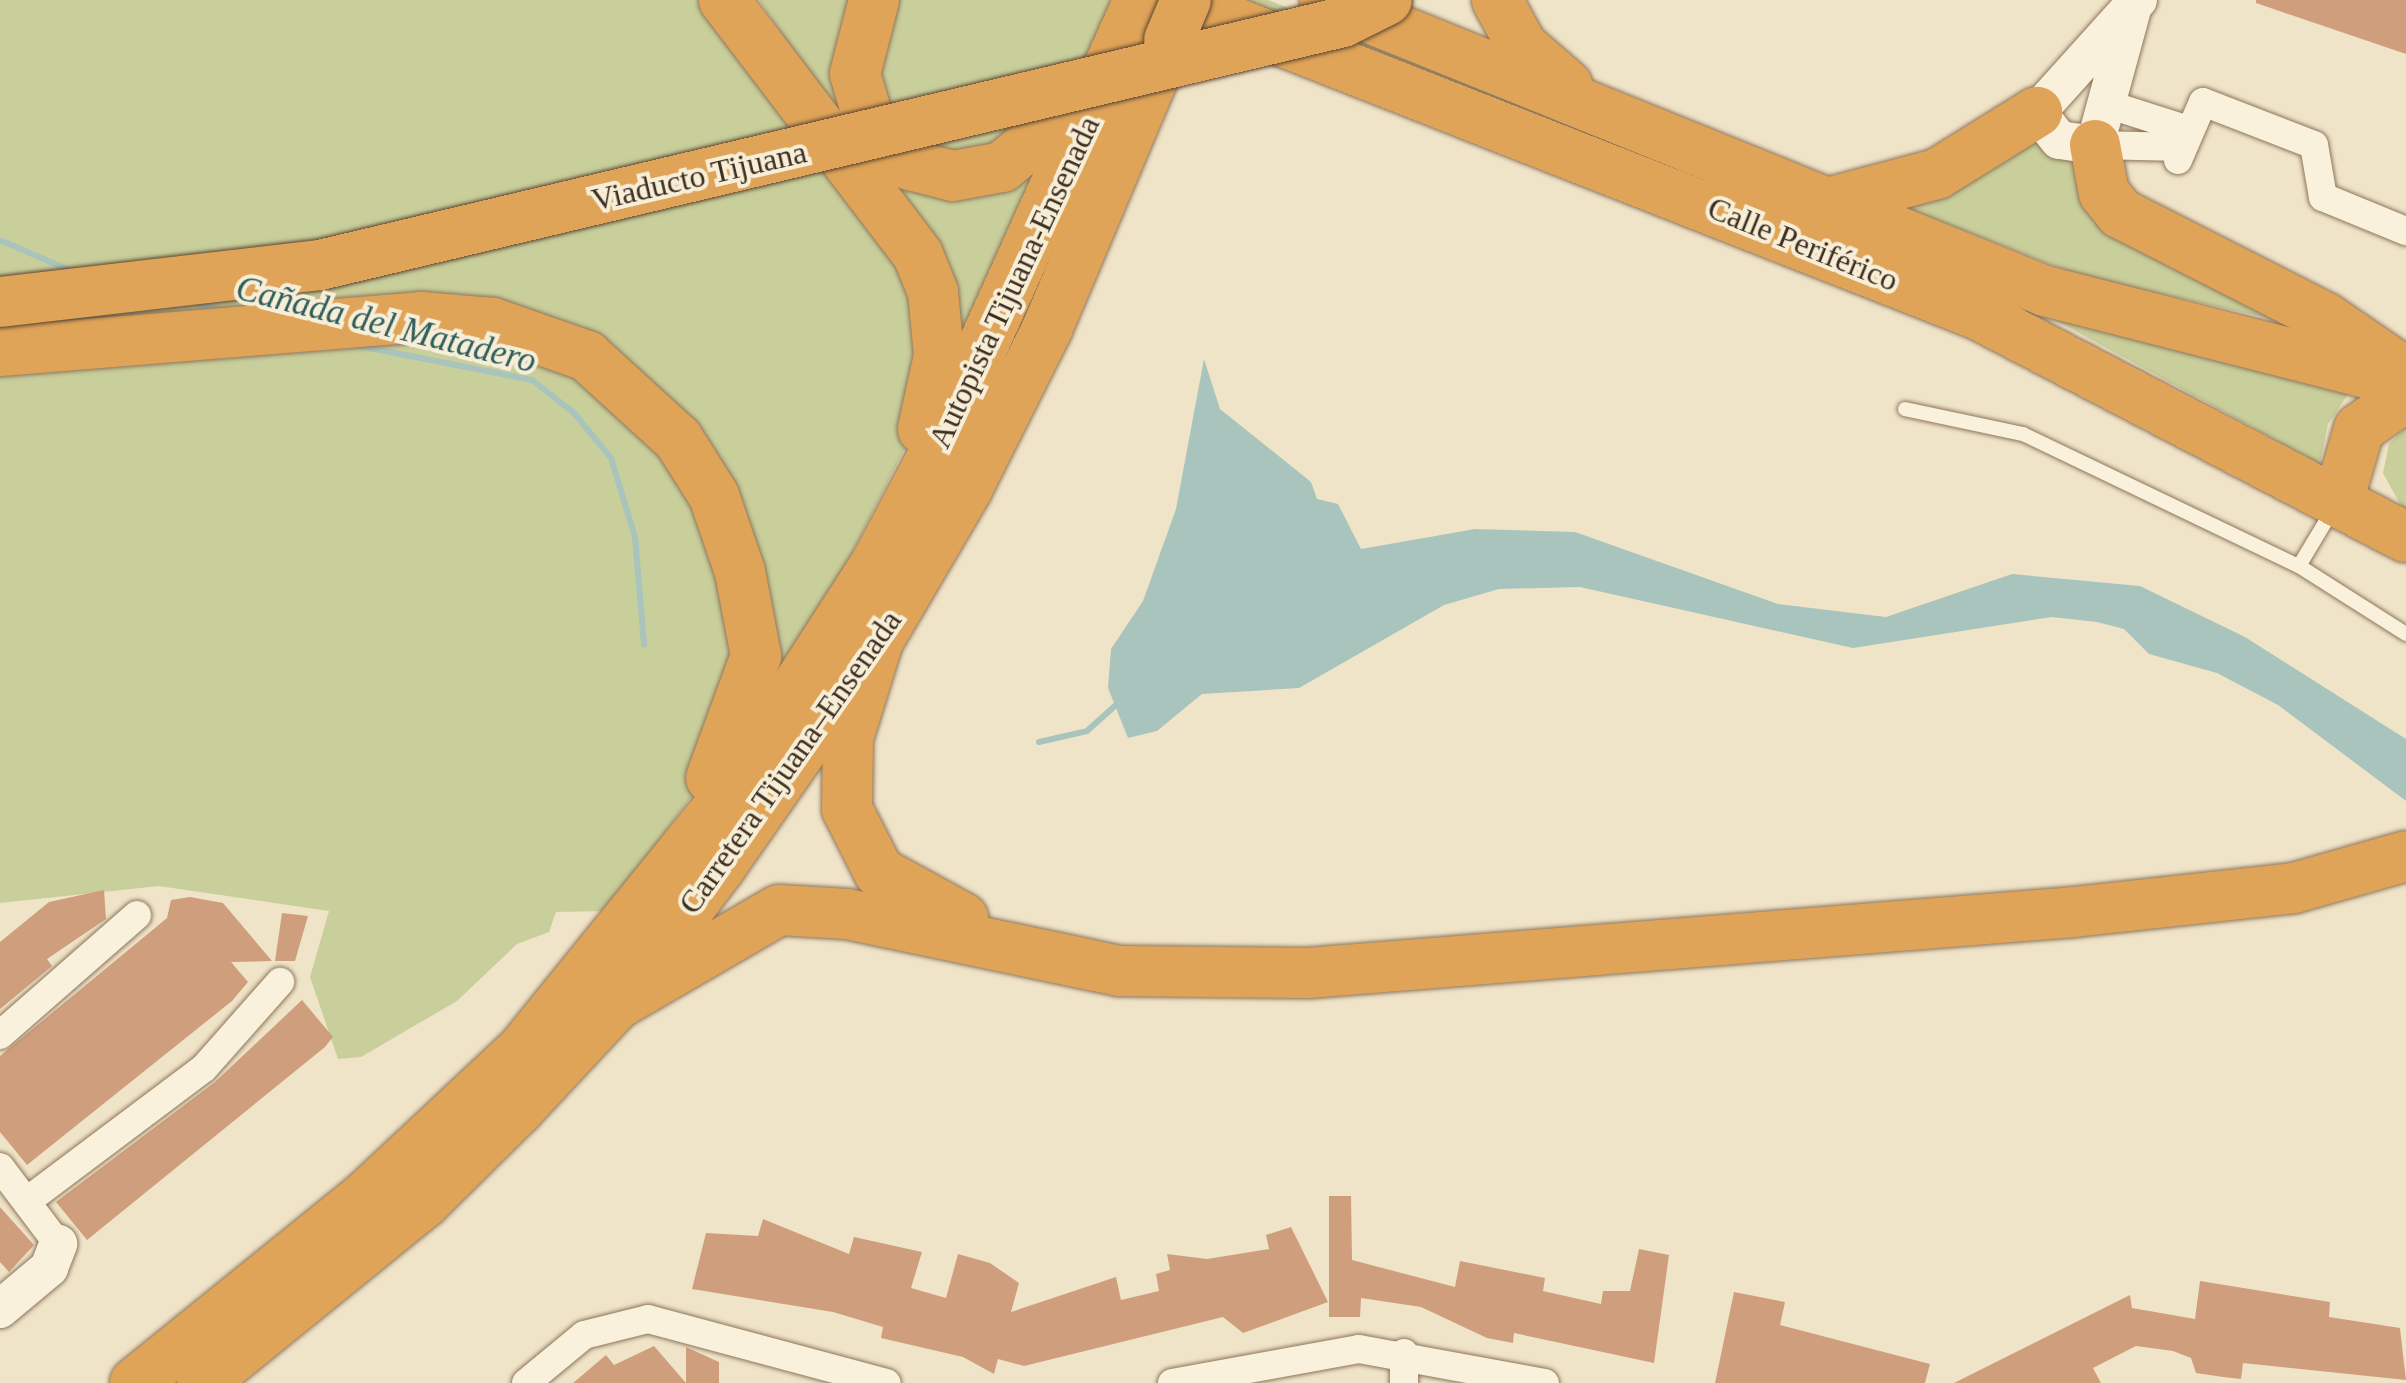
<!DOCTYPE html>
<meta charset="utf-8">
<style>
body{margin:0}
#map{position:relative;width:2406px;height:1383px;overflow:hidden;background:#f0e4c8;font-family:Georgia,serif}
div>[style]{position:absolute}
.green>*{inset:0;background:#c9cf9b}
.water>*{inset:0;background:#a9c4bc}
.stream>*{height:6px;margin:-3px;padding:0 3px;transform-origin:3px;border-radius:3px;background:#a9c4bc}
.building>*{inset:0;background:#cf9f7d}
.roads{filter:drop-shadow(0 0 2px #8d765c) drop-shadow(0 0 2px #8d765c)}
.lane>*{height:14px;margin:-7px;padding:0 7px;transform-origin:7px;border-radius:7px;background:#faf1dc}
.street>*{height:28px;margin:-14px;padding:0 14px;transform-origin:14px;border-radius:14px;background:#faf1dc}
.secondary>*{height:38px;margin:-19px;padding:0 19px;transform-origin:19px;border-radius:19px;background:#faf1dc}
.highway>*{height:50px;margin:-25px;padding:0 25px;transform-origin:25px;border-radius:25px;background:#e0a458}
.bridges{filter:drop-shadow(0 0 2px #5b4430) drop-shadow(0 0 2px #5b4430)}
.highway-bridge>*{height:50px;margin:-25px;padding:0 25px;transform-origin:25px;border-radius:25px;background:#e0a458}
span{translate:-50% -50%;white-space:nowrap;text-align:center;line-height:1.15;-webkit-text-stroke:8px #f7eed8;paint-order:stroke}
.street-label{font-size:32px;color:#3d2e20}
.water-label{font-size:35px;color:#2f5d5a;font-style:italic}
</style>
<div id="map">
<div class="green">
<div style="clip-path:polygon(0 0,702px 0,808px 131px,933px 318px,908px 442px,810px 636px,607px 911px,556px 912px,549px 932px,517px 944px,457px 1001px,361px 1057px,338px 1059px,310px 977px,329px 911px,159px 886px,0 903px)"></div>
<div style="clip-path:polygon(759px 0,855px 0,846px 26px,926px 194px,952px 202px,983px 195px,1057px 160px,955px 362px,902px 211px)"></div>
<div style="clip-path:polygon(888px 0,1119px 0,1051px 123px,954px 156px,910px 143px,874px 88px)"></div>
<div style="clip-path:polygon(1246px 0,1268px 0,1601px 133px,2351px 390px,2328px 424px,2320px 464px,2055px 320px)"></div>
<div style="clip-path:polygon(2039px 126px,2080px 160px,2312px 328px,2078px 275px,1881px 198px)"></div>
<div style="clip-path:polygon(2406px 427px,2406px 515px,2383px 473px,2389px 444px)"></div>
</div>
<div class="water">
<div style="clip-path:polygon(1204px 359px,1220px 409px,1311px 482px,1317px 499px,1338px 504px,1361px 549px,1475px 529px,1575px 532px,1778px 604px,1886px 617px,2012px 574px,2140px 586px,2245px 637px,2406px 739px,2406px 801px,2278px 705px,2217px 673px,2149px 654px,2124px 629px,2097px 622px,2052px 617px,1853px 648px,1580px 587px,1499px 589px,1444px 605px,1299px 688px,1202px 694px,1157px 731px,1128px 738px,1108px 688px,1111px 649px,1143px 601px,1176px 509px)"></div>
</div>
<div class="stream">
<div style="left:0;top:240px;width:77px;rotate:23.6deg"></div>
<div style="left:190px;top:302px;width:32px;rotate:14deg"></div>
<div style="left:354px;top:345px;width:181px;rotate:11.1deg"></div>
<div style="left:532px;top:380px;width:53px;rotate:38.2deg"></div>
<div style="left:574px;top:413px;width:58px;rotate:50.6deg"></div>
<div style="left:611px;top:458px;width:83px;rotate:73.1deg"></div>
<div style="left:635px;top:537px;width:108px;rotate:85.2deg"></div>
<div style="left:1039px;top:742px;width:49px;rotate:-12.9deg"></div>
<div style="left:1087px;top:731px;width:40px;rotate:-42deg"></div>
</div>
<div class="building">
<div style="clip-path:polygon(2256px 0,2406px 0,2406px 54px,2256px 3px)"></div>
<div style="clip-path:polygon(104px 890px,106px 919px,47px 959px,52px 966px,0 1009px,0 942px,49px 902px)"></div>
<div style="clip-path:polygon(190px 897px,223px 903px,272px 961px,231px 962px,248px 982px,232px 1001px,27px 1165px,0 1132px,0 1056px,167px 918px,171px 900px)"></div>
<div style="clip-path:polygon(282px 913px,308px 916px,295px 961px,275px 961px)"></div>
<div style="clip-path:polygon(302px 1000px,333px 1037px,325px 1047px,87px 1240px,56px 1202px,215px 1082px)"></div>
<div style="clip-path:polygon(1329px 1196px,1351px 1196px,1352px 1260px,1455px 1287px,1460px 1261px,1545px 1278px,1543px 1291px,1601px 1304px,1603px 1291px,1630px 1291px,1639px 1249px,1669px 1255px,1654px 1363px,1514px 1333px,1513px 1343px,1487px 1338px,1421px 1307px,1361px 1298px,1360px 1317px,1329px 1317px)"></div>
<div style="clip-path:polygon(0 1207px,34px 1245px,9px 1272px,0 1262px)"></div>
<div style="clip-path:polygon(763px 1219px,849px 1254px,854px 1237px,922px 1252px,911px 1288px,946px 1298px,958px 1254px,990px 1263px,1019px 1283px,1011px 1312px,1116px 1277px,1121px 1300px,1159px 1291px,1156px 1274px,1170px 1270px,1167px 1254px,1207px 1259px,1269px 1249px,1266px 1235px,1291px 1227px,1328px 1302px,1243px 1333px,1223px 1317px,1024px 1366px,998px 1359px,994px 1374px,963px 1357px,881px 1338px,883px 1327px,833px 1312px,692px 1289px,706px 1233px,758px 1236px)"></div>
<div style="clip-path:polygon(2200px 1281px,2330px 1302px,2329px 1317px,2400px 1328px,2406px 1380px,2243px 1363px,2241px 1379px,2223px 1377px,2196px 1373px,2191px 1358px,2173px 1351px,2136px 1346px,2093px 1368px,2101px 1383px,1954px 1383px,2130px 1295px,2132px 1308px,2195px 1319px)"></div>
<div style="clip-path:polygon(1734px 1292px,1785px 1302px,1780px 1325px,1930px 1364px,1925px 1383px,1715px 1383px)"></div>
<div style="clip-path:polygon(654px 1346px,686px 1383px,686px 1347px,719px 1362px,719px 1383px,573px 1383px,606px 1355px,614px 1365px)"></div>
</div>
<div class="roads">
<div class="lane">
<div style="left:1905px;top:409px;width:121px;rotate:12deg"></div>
<div style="left:2023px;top:434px;width:306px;rotate:25.6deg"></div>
<div style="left:2332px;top:511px;width:64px;rotate:121deg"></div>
<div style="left:2299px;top:566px;width:127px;rotate:32.4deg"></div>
</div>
<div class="street">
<div style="left:2104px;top:103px;width:88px;rotate:17.8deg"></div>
<div style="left:2095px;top:145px;width:88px;rotate:1.3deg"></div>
<div style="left:2178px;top:160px;width:63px;rotate:-66.7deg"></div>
<div style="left:2203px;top:102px;width:119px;rotate:21.2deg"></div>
<div style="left:2314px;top:145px;width:53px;rotate:80.2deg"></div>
<div style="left:2323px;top:197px;width:90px;rotate:22.3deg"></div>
<div style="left:0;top:1035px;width:182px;rotate:-41.2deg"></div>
<div style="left:0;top:1167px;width:96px;rotate:53deg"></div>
<div style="left:27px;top:1201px;width:221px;rotate:-36.9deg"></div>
<div style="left:204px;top:1068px;width:115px;rotate:-48.5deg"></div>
<div style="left:526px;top:1383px;width:75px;rotate:-39.6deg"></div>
<div style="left:584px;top:1335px;width:66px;rotate:-14deg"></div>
<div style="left:648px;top:1319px;width:247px;rotate:15deg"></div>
<div style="left:1172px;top:1383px;width:190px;rotate:-10.3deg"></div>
<div style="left:1359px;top:1349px;width:189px;rotate:10.4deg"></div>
<div style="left:1404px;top:1383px;width:30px;rotate:-90deg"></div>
</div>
<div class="secondary">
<div style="left:2132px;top:9px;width:141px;rotate:105.2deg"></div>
<div style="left:2095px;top:145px;width:36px;rotate:-172deg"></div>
<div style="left:2059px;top:140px;width:36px;rotate:-128deg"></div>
<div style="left:2037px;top:112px;width:151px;rotate:-48deg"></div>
<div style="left:0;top:1309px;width:64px;rotate:-39.9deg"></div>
<div style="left:49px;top:1268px;width:26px;rotate:-69deg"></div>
</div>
<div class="highway">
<div style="left:724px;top:0;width:320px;rotate:52.7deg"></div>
<div style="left:918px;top:255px;width:40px;rotate:68deg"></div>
<div style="left:933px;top:292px;width:64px;rotate:84.6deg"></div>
<div style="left:939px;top:356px;width:75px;rotate:102.4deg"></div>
<div style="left:874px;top:0;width:76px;rotate:104.4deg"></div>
<div style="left:855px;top:74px;width:56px;rotate:73.5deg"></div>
<div style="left:871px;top:128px;width:54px;rotate:43.5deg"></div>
<div style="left:910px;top:165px;width:44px;rotate:14.3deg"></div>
<div style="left:953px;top:176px;width:50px;rotate:-10.4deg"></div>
<div style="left:1002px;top:167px;width:117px;rotate:-39.4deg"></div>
<div style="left:1177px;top:0;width:862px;rotate:21.44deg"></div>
<div style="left:1979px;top:315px;width:481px;rotate:27.5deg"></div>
<div style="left:1325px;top:0;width:777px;rotate:22.01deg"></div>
<div style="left:2045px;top:291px;width:373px;rotate:14.3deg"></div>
<div style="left:1497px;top:0;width:52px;rotate:61.5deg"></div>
<div style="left:1522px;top:46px;width:60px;rotate:40.9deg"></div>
<div style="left:2095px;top:145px;width:49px;rotate:79.4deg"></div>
<div style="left:2104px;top:193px;width:26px;rotate:51deg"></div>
<div style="left:2120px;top:213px;width:231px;rotate:27deg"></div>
<div style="left:2326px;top:318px;width:97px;rotate:34.5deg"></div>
<div style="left:1828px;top:203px;width:113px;rotate:-14.9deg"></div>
<div style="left:1937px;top:174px;width:118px;rotate:-31.8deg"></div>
<div style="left:0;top:351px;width:422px;rotate:-4.6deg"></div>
<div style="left:421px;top:317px;width:72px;rotate:4.8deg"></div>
<div style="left:493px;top:323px;width:100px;rotate:19.3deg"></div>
<div style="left:587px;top:356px;width:123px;rotate:42.4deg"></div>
<div style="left:678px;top:439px;width:67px;rotate:57.7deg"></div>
<div style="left:714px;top:496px;width:80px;rotate:71.1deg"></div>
<div style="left:740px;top:572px;width:86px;rotate:79.2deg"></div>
<div style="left:756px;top:656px;width:130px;rotate:110.2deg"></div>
<div style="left:2338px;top:501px;width:75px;rotate:-73.7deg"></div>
<div style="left:2359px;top:429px;width:57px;rotate:-35.1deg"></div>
<div style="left:878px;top:641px;width:102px;rotate:107.2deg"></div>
<div style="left:848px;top:738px;width:71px;rotate:90.8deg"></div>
<div style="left:847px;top:809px;width:71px;rotate:63.1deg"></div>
<div style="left:879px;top:872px;width:96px;rotate:28.7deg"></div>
<div style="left:617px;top:1004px;width:187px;rotate:-30.1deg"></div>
<div style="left:779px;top:910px;width:68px;rotate:3.4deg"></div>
<div style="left:847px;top:914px;width:278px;rotate:11.8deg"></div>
<div style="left:1119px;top:971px;width:189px;rotate:0.6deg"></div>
<div style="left:1308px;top:973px;width:768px;rotate:-4.55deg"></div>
<div style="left:2074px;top:912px;width:221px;rotate:-6.2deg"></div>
<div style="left:2294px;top:888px;width:116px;rotate:-15.9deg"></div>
<div style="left:135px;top:1383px;width:300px;rotate:-39deg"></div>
<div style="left:368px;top:1194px;width:209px;rotate:-43.1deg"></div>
<div style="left:521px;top:1051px;width:318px;rotate:-51deg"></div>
<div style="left:721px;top:804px;width:290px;rotate:-57.2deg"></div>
<div style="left:878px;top:560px;width:120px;rotate:-62.2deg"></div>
<div style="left:934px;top:454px;width:498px;rotate:-65.7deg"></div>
<div style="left:202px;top:1383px;width:287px;rotate:-39.1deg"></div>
<div style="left:425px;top:1202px;width:132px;rotate:-44.7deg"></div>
<div style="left:519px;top:1109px;width:144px;rotate:-47deg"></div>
<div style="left:617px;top:1004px;width:173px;rotate:-53deg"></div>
<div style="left:721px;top:866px;width:274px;rotate:-55.1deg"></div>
<div style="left:878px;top:641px;width:176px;rotate:-59.6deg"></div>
<div style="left:967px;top:489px;width:179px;rotate:-63.4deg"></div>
<div style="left:1047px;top:329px;width:314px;rotate:-67.1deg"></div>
</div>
</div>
<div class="bridges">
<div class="highway-bridge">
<div style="left:1169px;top:40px;width:43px;rotate:-67deg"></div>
<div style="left:0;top:302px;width:322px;rotate:-6.6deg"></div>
<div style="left:320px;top:265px;width:1051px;rotate:-13.36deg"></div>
<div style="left:1343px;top:22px;width:49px;rotate:-26.6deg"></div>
</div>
</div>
<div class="street-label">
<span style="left:699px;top:176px;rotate:-13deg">Viaducto Tijuana</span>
<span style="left:1803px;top:244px;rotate:22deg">Calle Periférico</span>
<span style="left:1014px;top:282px;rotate:-65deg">Autopista Tijuana-Ensenada</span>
<span style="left:790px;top:762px;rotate:-55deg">Carretera Tijuana–Ensenada</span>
</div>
<div class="water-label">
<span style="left:386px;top:325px;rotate:14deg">Cañada del Matadero</span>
</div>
</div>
